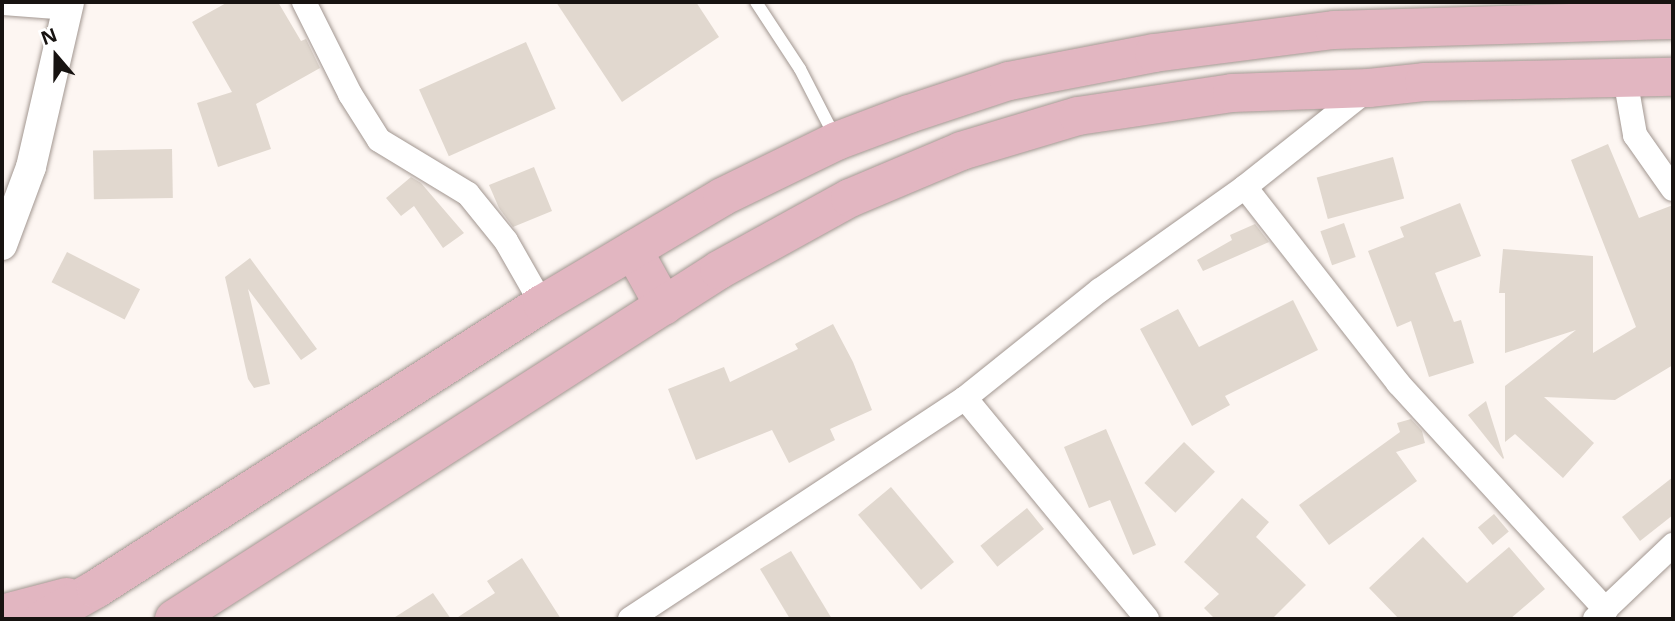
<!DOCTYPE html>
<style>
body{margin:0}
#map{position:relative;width:1675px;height:621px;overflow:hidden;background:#fdf6f2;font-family:"Open Sans",sans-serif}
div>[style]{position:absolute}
.building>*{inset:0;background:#e1d8cf;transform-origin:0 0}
.roads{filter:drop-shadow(0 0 2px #a29791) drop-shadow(0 0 2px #a29791)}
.service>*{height:12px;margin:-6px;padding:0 6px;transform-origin:6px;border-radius:6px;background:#fff}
.minor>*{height:24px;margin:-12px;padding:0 12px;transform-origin:12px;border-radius:12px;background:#fff}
.tertiary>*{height:30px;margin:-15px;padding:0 15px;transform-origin:15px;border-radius:15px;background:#fff}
.primary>*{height:38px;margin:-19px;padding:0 19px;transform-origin:19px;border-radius:19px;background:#e2b6c1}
span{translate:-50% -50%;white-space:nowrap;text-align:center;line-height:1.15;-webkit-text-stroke:5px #fff;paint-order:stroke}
.frame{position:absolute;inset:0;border:4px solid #171311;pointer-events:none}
.north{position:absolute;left:21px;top:21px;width:70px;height:70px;-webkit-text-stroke:5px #fff;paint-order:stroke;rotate:340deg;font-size:19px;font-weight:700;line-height:28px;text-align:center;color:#171311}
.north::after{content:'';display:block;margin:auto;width:24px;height:32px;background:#171311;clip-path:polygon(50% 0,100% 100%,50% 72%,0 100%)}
</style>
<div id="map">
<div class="building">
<div style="clip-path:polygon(228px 2px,278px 2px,301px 41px,306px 39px,320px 68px,256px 104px,271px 149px,218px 167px,197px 103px,232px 92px,192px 22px)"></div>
<div style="clip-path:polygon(556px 2px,696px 2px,719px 37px,622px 102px)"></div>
<div style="left:526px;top:42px;width:73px;height:117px;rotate:66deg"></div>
<div style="clip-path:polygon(1608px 144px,1639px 218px,1673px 205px,1673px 365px,1615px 400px,1544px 397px,1594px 443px,1563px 478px,1515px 434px,1505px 442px,1505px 386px,1576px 330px,1505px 353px,1505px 293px,1499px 293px,1503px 249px,1593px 256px,1593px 353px,1636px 327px,1571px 160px)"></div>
<div style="left:172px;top:149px;width:49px;height:79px;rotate:89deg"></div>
<div style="left:1393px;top:157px;width:43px;height:79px;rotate:75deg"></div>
<div style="clip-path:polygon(534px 167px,552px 211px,513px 227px,499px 208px,489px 185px)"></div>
<div style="clip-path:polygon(411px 177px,421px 183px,464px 233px,443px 248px,414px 206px,401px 216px,386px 198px)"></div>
<div style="clip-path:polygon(1460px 203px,1481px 256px,1435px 273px,1454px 322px,1461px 320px,1474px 363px,1429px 377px,1411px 321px,1397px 327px,1368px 251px,1404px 237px,1400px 227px)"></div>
<div style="left:1344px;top:223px;width:36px;height:25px;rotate:71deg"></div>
<div style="clip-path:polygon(1255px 224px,1269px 242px,1203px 271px,1197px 260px,1232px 240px,1230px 235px)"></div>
<div style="left:67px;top:252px;width:82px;height:34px;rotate:27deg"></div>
<div style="clip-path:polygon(250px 258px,317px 349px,301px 360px,248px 289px,270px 384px,254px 388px,248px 379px,225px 277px)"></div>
<div style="clip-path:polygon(1293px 300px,1318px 350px,1225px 396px,1230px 405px,1192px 426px,1140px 329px,1178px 309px,1199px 347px)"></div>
<div style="clip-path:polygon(833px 324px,853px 362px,872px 410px,830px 429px,835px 440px,789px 463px,772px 430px,696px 460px,668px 389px,724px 367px,730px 382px,798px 349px,795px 344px)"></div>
<div style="clip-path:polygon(1486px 401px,1504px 458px,1503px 459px,1468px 415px)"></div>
<div style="clip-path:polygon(1411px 419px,1422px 431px,1425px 443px,1396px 452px,1417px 481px,1329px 545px,1299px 505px,1400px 432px,1397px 423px)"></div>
<div style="clip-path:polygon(1106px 429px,1156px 545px,1133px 555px,1110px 500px,1089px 508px,1064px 447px)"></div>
<div style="left:1184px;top:442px;width:43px;height:57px;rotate:44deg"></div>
<div style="clip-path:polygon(1673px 477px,1673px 515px,1640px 541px,1622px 517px)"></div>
<div style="left:891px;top:487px;width:98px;height:43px;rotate:50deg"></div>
<div style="clip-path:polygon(1242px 498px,1269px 522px,1256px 537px,1306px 585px,1272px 619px,1215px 619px,1204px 608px,1219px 594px,1184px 562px)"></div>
<div style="left:1027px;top:508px;width:27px;height:60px;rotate:51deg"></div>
<div style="left:1494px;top:514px;width:23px;height:21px;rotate:50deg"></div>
<div style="clip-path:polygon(1423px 537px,1467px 583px,1509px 547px,1545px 589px,1510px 619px,1399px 619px,1369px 588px)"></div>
<div style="clip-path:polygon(791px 551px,832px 619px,790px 619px,760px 569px)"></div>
<div style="clip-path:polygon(522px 558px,561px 619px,455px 619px,495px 593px,487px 581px)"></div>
<div style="clip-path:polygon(433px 593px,451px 619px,392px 619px)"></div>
</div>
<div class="roads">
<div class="service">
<div style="left:756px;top:2px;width:80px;rotate:56.7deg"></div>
<div style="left:800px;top:69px;width:76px;rotate:62.8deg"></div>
</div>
<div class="minor">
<div style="left:304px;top:2px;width:103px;rotate:63.4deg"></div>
<div style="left:350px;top:94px;width:54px;rotate:57.8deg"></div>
<div style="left:379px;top:140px;width:104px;rotate:31.2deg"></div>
<div style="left:468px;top:194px;width:60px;rotate:51deg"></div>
<div style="left:506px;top:241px;width:73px;rotate:60.3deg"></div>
<div style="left:2px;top:3px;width:65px;rotate:4.4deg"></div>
<div style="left:1625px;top:78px;width:58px;rotate:80deg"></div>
<div style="left:1635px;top:135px;width:66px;rotate:54.9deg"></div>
<div style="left:1245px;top:187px;width:249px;rotate:52deg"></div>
<div style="left:1398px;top:383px;width:308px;rotate:47.5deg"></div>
<div style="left:965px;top:398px;width:286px;rotate:50.5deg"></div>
<div style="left:630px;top:619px;width:401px;rotate:-33.4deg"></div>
<div style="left:965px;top:398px;width:173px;rotate:-38.7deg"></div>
<div style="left:1100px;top:290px;width:178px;rotate:-35.4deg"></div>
<div style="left:1245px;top:187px;width:157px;rotate:-38.5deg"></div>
<div style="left:1595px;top:619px;width:108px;rotate:-43.5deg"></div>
</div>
<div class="tertiary">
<div style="left:2px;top:245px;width:83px;rotate:-69.6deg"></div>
<div style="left:31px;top:167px;width:169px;rotate:-77deg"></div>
</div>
<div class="primary">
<div style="left:633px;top:250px;width:64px;rotate:61deg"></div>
<div style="left:2px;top:614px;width:67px;rotate:-14.7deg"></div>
<div style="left:43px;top:619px;width:61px;rotate:-29.5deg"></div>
<div style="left:96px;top:589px;width:529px;rotate:-32.58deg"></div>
<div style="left:542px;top:304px;width:209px;rotate:-30.7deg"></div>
<div style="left:722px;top:197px;width:128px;rotate:-26deg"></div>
<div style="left:837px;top:141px;width:77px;rotate:-20.6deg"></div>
<div style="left:909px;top:114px;width:105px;rotate:-18.3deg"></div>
<div style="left:1009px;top:81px;width:148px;rotate:-10.9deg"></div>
<div style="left:1154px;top:53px;width:181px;rotate:-7.3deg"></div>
<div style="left:1334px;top:30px;width:339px;rotate:-1.7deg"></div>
<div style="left:174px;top:619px;width:647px;rotate:-32.63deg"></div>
<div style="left:719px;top:270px;width:149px;rotate:-28.8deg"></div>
<div style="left:850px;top:198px;width:121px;rotate:-22.9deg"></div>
<div style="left:961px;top:151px;width:122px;rotate:-16.7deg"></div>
<div style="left:1078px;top:116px;width:156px;rotate:-8.5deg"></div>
<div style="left:1232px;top:93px;width:137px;rotate:-2.1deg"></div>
<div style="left:1369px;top:88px;width:55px;rotate:-6.2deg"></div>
<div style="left:1424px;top:82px;width:249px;rotate:-1.2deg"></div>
</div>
</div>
<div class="frame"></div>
<div class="north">N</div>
</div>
